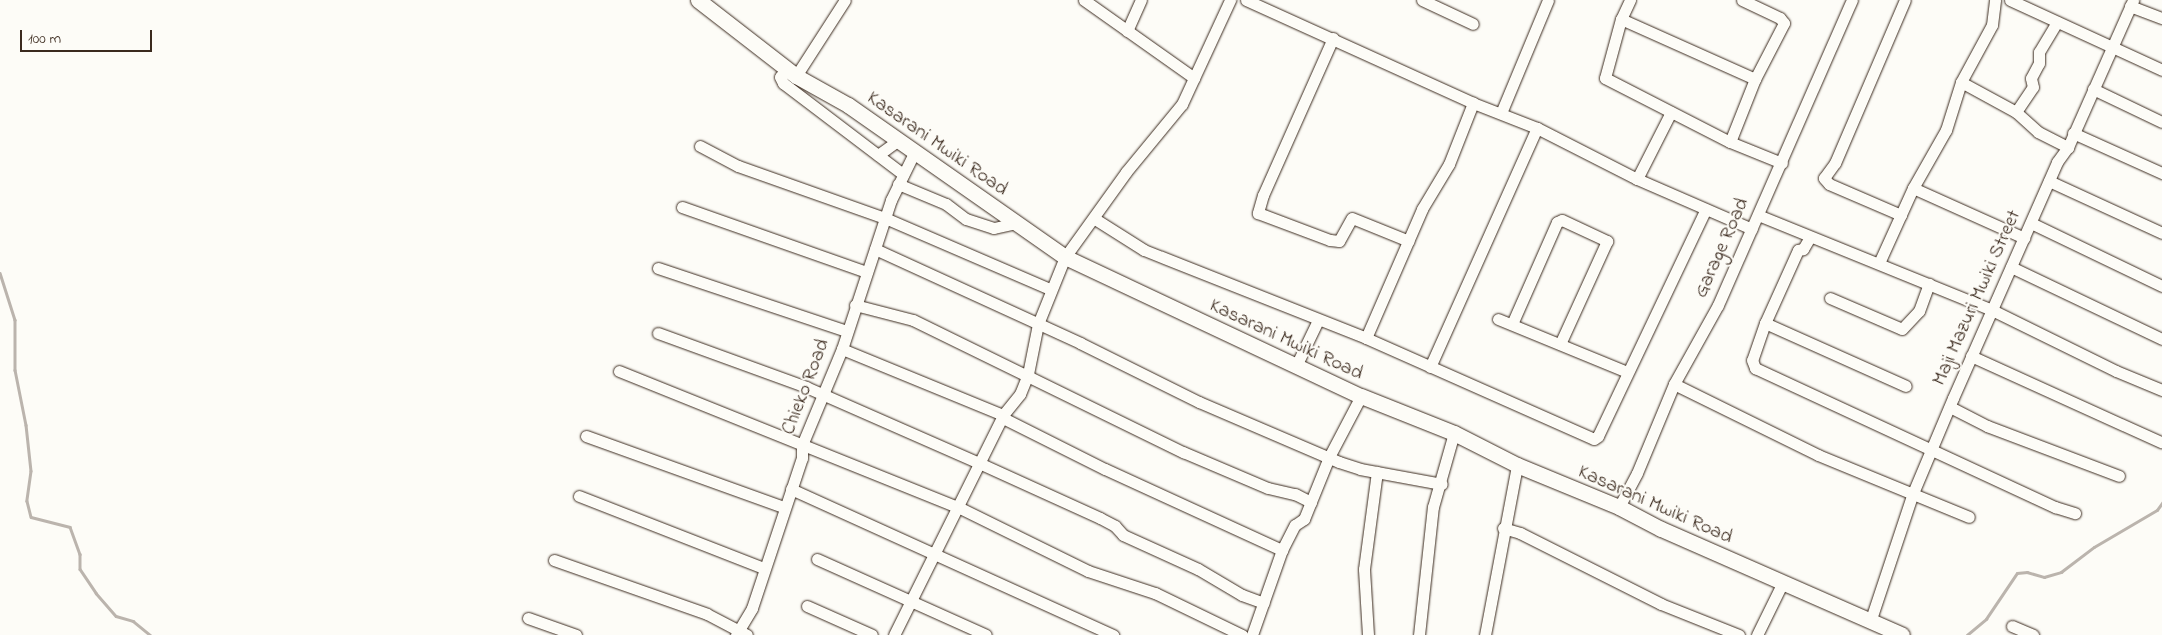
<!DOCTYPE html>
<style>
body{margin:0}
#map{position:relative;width:2162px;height:635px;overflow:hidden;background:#fdfcf7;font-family:"Indie Flower",sans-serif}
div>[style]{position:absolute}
.stream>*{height:2.5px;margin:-1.25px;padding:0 1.25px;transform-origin:1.25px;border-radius:1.25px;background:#bbb4ad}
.roads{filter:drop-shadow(0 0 1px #3b2a1e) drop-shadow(0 0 1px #3b2a1e)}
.street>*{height:11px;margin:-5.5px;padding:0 5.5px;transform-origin:5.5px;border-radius:5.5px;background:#fdfcf7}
.secondary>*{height:15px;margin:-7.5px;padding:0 7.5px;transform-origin:7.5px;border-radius:7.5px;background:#fdfcf7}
span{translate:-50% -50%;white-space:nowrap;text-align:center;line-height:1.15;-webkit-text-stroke:4px #fdfcf7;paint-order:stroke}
.street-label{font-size:20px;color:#3b2a1e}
.scale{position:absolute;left:20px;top:30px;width:132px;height:22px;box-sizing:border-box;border:2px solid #3b2a1e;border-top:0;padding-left:6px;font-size:15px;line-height:18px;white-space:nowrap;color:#3b2a1e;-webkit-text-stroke:4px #fdfcf7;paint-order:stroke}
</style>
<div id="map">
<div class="stream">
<div style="left:0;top:273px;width:49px;rotate:72.3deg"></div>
<div style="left:15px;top:320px;width:50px;rotate:90deg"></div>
<div style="left:15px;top:370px;width:56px;rotate:78.7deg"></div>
<div style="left:26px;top:425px;width:46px;rotate:83.8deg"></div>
<div style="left:31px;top:471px;width:30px;rotate:98deg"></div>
<div style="left:27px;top:501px;width:16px;rotate:76deg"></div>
<div style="left:31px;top:517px;width:40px;rotate:14.4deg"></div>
<div style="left:70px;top:527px;width:29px;rotate:70deg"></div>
<div style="left:80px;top:554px;width:15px;rotate:90deg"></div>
<div style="left:80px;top:569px;width:29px;rotate:56deg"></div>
<div style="left:96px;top:593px;width:30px;rotate:49deg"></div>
<div style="left:116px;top:616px;width:18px;rotate:16deg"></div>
<div style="left:133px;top:621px;width:22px;rotate:39deg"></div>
<div style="left:1967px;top:635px;width:25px;rotate:-40deg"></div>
<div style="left:1986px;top:619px;width:55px;rotate:-56deg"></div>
<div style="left:2017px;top:573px;width:10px;rotate:-6deg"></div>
<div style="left:2027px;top:572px;width:18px;rotate:16deg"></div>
<div style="left:2044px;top:577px;width:18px;rotate:-16deg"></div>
<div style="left:2061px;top:572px;width:41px;rotate:-37.1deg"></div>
<div style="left:2094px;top:547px;width:73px;rotate:-30.4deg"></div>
<div style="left:2157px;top:510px;width:9px;rotate:-54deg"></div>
</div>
<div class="roads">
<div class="street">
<div style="left:1084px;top:0;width:135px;rotate:35.3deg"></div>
<div style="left:1246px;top:0;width:249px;rotate:24.4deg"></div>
<div style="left:1473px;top:103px;width:69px;rotate:21.3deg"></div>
<div style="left:1537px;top:128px;width:112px;rotate:27deg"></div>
<div style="left:1637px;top:179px;width:125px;rotate:23.5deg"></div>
<div style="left:1422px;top:0;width:56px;rotate:25.2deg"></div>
<div style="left:1630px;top:0;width:21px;rotate:115deg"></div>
<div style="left:1621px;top:19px;width:61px;rotate:105.2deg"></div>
<div style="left:1605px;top:78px;width:140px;rotate:27.1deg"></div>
<div style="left:1730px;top:142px;width:56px;rotate:22deg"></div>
<div style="left:2010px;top:0;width:167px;rotate:24.7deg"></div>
<div style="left:2130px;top:6px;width:34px;rotate:21deg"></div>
<div style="left:1621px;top:19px;width:147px;rotate:24.1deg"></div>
<div style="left:1755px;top:79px;width:63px;rotate:-62.6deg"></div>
<div style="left:1784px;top:23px;width:6px;rotate:-129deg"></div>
<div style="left:1780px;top:18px;width:42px;rotate:-154.7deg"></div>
<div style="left:1127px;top:31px;width:34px;rotate:-66deg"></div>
<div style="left:1333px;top:38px;width:172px;rotate:114deg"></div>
<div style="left:1263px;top:195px;width:19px;rotate:106deg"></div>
<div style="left:1258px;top:213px;width:77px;rotate:20.6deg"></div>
<div style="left:1330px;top:240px;width:9px;rotate:6deg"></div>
<div style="left:1339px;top:241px;width:26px;rotate:-61deg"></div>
<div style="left:1352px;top:218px;width:61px;rotate:22deg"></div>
<div style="left:787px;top:68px;width:11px;rotate:128deg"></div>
<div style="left:780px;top:77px;width:7px;rotate:63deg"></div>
<div style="left:783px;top:83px;width:151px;rotate:37.2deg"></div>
<div style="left:796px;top:76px;width:90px;rotate:-57.2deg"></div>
<div style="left:1961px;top:82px;width:63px;rotate:28.6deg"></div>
<div style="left:2016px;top:112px;width:30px;rotate:42deg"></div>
<div style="left:2038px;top:132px;width:34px;rotate:27deg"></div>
<div style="left:2093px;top:89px;width:76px;rotate:25.6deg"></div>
<div style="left:2016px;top:112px;width:30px;rotate:-56deg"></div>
<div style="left:2033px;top:87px;width:9px;rotate:-103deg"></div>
<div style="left:2031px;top:78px;width:17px;rotate:-62deg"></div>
<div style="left:2039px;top:63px;width:11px;rotate:-90deg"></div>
<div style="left:2039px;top:52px;width:35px;rotate:-59deg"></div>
<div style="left:1501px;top:113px;width:122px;rotate:-67.4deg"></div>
<div style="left:2073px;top:133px;width:98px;rotate:24.2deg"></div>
<div style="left:1730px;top:142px;width:68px;rotate:-68.4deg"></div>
<div style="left:700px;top:146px;width:43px;rotate:27.8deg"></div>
<div style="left:738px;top:166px;width:156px;rotate:19.5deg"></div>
<div style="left:885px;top:218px;width:180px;rotate:23.3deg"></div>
<div style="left:878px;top:155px;width:24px;rotate:-36deg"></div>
<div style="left:1637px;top:179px;width:75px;rotate:-63.1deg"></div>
<div style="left:2049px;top:181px;width:124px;rotate:24.7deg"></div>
<div style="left:898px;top:184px;width:52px;rotate:22.6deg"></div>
<div style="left:946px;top:204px;width:25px;rotate:37deg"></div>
<div style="left:966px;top:219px;width:29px;rotate:18deg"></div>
<div style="left:994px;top:228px;width:22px;rotate:-13deg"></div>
<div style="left:1913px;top:188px;width:122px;rotate:24.2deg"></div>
<div style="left:682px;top:207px;width:196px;rotate:19.4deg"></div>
<div style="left:1758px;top:215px;width:253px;rotate:22.1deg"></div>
<div style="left:1992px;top:310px;width:138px;rotate:26.2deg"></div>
<div style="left:2116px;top:371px;width:50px;rotate:22.4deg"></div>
<div style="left:1901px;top:215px;width:78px;rotate:-156.7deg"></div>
<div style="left:1829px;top:184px;width:8px;rotate:-130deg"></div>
<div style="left:1824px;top:178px;width:19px;rotate:-54deg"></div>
<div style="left:1835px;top:163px;width:177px;rotate:-66.8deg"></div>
<div style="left:1095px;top:219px;width:58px;rotate:32.3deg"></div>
<div style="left:1144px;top:250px;width:239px;rotate:21.6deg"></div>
<div style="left:1366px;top:338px;width:249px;rotate:23.9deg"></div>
<div style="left:1594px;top:439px;width:5px;rotate:-37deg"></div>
<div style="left:1598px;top:436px;width:251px;rotate:-64.6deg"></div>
<div style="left:2031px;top:223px;width:145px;rotate:25.7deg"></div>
<div style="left:1810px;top:237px;width:14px;rotate:120deg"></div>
<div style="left:1803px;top:249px;width:5px;rotate:169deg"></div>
<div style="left:1798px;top:250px;width:80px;rotate:114.3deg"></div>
<div style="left:1765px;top:323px;width:39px;rotate:109deg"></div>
<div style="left:1752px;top:360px;width:9px;rotate:69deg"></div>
<div style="left:1755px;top:368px;width:331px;rotate:24.9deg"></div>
<div style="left:2055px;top:507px;width:21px;rotate:17deg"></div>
<div style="left:875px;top:249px;width:226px;rotate:24.6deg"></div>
<div style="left:1080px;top:343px;width:133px;rotate:26.4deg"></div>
<div style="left:1199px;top:402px;width:152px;rotate:23.2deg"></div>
<div style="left:1339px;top:462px;width:22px;rotate:18deg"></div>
<div style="left:1360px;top:469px;width:83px;rotate:10.4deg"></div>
<div style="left:1879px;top:263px;width:82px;rotate:-65.6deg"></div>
<div style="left:1913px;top:188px;width:67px;rotate:-60.4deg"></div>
<div style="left:1946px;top:130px;width:50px;rotate:-72.6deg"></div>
<div style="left:1961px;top:82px;width:65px;rotate:-61.5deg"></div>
<div style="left:1992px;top:25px;width:25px;rotate:-83deg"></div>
<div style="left:2011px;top:267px;width:167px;rotate:25.5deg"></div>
<div style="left:658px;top:268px;width:198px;rotate:18.5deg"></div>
<div style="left:1830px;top:298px;width:78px;rotate:23.3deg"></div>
<div style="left:1902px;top:329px;width:25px;rotate:-47deg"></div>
<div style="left:1919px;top:311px;width:29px;rotate:-70deg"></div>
<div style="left:855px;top:305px;width:60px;rotate:14.5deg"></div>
<div style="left:913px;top:320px;width:301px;rotate:26.1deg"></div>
<div style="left:1183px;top:452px;width:92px;rotate:23deg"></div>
<div style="left:1268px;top:488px;width:28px;rotate:13deg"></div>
<div style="left:1295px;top:494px;width:18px;rotate:27deg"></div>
<div style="left:1498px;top:319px;width:139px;rotate:22.3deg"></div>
<div style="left:1765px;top:323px;width:154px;rotate:24.1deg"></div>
<div style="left:1512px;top:324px;width:111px;rotate:-66.2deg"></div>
<div style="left:1557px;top:222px;width:5px;rotate:-22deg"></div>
<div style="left:1562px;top:220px;width:50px;rotate:25deg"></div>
<div style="left:1607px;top:241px;width:113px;rotate:114.5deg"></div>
<div style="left:658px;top:333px;width:158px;rotate:20deg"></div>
<div style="left:806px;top:387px;width:189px;rotate:23.7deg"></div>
<div style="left:979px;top:463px;width:133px;rotate:24.4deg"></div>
<div style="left:1100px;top:518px;width:17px;rotate:28deg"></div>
<div style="left:1115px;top:526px;width:12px;rotate:48deg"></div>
<div style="left:1123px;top:535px;width:82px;rotate:24.4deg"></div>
<div style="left:1198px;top:569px;width:51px;rotate:30.6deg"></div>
<div style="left:1242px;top:595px;width:23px;rotate:20deg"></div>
<div style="left:1366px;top:338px;width:141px;rotate:-66.5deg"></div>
<div style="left:1422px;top:209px;width:52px;rotate:-59deg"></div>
<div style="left:1449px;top:164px;width:66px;rotate:-68.5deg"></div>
<div style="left:842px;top:349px;width:174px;rotate:22.3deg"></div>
<div style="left:1971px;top:356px;width:209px;rotate:24.4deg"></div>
<div style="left:1296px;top:366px;width:51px;rotate:-64.4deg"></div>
<div style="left:1430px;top:367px;width:262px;rotate:-65.9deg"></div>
<div style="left:619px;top:371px;width:365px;rotate:21.9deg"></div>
<div style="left:958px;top:507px;width:145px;rotate:26.2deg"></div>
<div style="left:1088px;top:571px;width:71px;rotate:18.2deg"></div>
<div style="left:1155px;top:593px;width:97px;rotate:25.8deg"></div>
<div style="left:1674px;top:384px;width:161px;rotate:26.2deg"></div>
<div style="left:1818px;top:455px;width:163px;rotate:22.3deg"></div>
<div style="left:1950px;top:407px;width:42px;rotate:27.2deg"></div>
<div style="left:1987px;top:426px;width:141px;rotate:20.7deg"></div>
<div style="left:1003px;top:418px;width:114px;rotate:26.6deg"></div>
<div style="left:1105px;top:469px;width:195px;rotate:24.6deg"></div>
<div style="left:586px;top:436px;width:209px;rotate:19.8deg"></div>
<div style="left:791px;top:489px;width:354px;rotate:24.4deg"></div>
<div style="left:579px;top:496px;width:199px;rotate:21.3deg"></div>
<div style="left:1619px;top:507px;width:38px;rotate:-62deg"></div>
<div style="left:1637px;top:473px;width:96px;rotate:-67.4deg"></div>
<div style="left:1674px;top:384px;width:90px;rotate:-60.9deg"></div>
<div style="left:1718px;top:305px;width:333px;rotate:-66.3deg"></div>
<div style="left:1503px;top:528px;width:18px;rotate:16deg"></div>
<div style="left:1520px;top:533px;width:158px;rotate:26.7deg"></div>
<div style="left:1661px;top:604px;width:84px;rotate:21.7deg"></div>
<div style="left:817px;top:559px;width:185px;rotate:24.2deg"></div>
<div style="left:554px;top:560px;width:162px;rotate:19.4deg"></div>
<div style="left:707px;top:614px;width:45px;rotate:27.7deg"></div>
<div style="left:807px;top:606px;width:71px;rotate:24deg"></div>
<div style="left:528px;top:618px;width:51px;rotate:19.5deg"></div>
<div style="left:1871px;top:619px;width:133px;rotate:-71.6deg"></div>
<div style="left:1913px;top:493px;width:103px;rotate:-67.2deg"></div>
<div style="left:1953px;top:398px;width:258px;rotate:-66.2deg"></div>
<div style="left:2057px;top:162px;width:19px;rotate:-54deg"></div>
<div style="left:2068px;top:147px;width:161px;rotate:-66.1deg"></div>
<div style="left:2012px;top:626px;width:23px;rotate:23deg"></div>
<div style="left:736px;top:635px;width:31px;rotate:-59deg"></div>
<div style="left:752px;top:608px;width:158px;rotate:-71.6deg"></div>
<div style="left:802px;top:458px;width:13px;rotate:-90deg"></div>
<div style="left:802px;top:445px;width:104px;rotate:-67.4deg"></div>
<div style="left:842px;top:349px;width:157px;rotate:-71.8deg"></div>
<div style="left:891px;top:200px;width:52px;rotate:-63.9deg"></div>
<div style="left:894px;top:635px;width:246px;rotate:-63.6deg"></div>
<div style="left:1003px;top:415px;width:27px;rotate:-51deg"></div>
<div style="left:1020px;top:394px;width:22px;rotate:-68deg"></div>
<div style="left:1028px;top:374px;width:51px;rotate:-78.7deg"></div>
<div style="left:1038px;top:324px;width:72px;rotate:-68.1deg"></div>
<div style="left:1065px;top:257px;width:105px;rotate:-54.3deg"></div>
<div style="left:1126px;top:172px;width:88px;rotate:-50.5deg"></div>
<div style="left:1182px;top:104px;width:115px;rotate:-65.2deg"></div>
<div style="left:1252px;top:635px;width:90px;rotate:-70.6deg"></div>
<div style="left:1282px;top:550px;width:28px;rotate:-63deg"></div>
<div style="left:1295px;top:525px;width:11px;rotate:-34deg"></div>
<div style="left:1304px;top:519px;width:67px;rotate:-68deg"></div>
<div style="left:1329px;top:457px;width:69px;rotate:-62.3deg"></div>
<div style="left:1368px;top:635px;width:66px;rotate:-93.5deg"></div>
<div style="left:1364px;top:569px;width:98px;rotate:-82.4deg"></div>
<div style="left:1419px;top:635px;width:129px;rotate:-83.8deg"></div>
<div style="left:1433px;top:507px;width:77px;rotate:-74.2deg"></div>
<div style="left:1485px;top:635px;width:173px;rotate:-79.3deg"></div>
<div style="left:1757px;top:635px;width:57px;rotate:-63.9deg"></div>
</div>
<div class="secondary">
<div style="left:698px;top:0;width:124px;rotate:37.8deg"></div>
<div style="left:796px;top:76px;width:60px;rotate:29.1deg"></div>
<div style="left:848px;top:105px;width:265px;rotate:35deg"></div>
<div style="left:1065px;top:257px;width:327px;rotate:25.2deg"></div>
<div style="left:1361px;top:396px;width:100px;rotate:21.7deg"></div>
<div style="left:1454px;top:433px;width:71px;rotate:26.9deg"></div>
<div style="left:1517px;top:465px;width:110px;rotate:22.4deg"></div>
<div style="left:1619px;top:507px;width:47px;rotate:27.6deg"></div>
<div style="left:1661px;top:529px;width:263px;rotate:23.7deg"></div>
</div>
</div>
<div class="street-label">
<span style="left:937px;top:144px;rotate:35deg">Kasarani Mwiki Road</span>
<span style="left:1722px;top:248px;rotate:-66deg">Garage Road</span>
<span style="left:1977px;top:298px;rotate:-66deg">Maji Mazuri Mwiki Street</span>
<span style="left:1286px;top:340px;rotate:25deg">Kasarani Mwiki Road</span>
<span style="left:806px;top:387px;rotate:-69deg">Chieko Road</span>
<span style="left:1655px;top:505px;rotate:24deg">Kasarani Mwiki Road</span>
</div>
<div class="scale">100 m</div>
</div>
